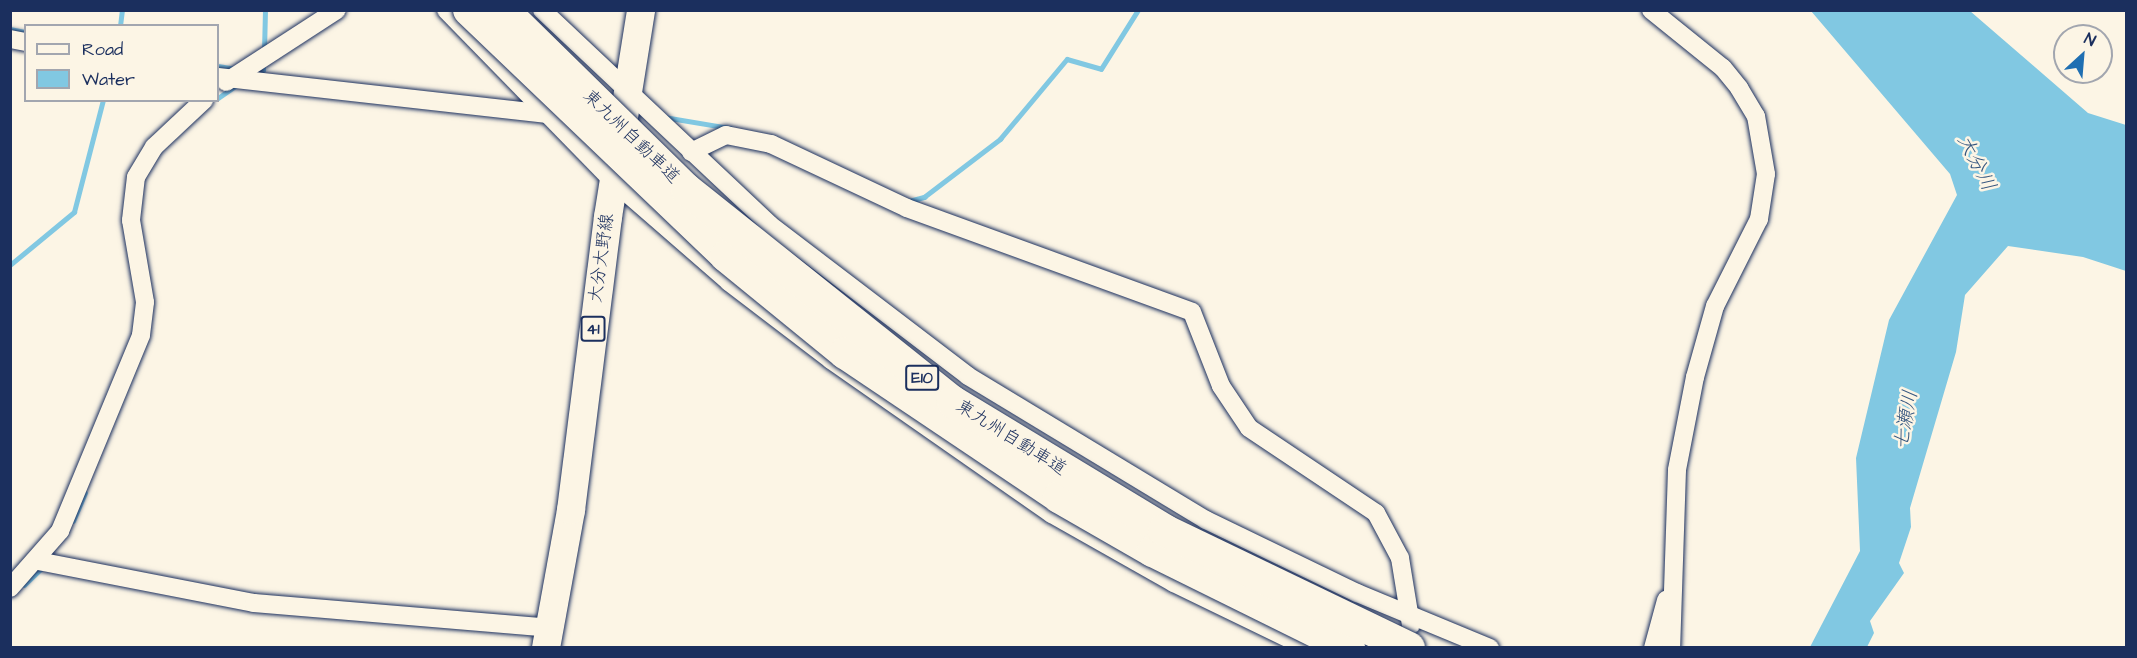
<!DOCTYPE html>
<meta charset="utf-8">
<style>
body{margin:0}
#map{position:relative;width:2137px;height:658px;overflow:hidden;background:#fcf5e5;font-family:"Architects Daughter","Klee One",sans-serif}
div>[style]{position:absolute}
.water>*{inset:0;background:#81c8e2}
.stream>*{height:4.5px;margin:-2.25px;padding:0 2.25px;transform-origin:2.25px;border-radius:2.25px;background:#81c8e2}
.roads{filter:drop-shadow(0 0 2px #1b2f5e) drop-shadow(0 0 2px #1b2f5e)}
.minor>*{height:18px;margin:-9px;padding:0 9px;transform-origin:9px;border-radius:9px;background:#fcf5e5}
.primary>*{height:28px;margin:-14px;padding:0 14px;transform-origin:14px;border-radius:14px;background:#fcf5e5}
.bridges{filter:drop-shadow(0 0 2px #1b2f5e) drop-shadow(0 0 2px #1b2f5e)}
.motorway-bridge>*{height:32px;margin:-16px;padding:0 16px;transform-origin:16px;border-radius:16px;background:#fcf5e5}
span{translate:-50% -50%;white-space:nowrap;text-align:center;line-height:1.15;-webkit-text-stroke:5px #fcf5e5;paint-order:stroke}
.shield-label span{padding:2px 4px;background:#fcf5e5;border:2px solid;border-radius:4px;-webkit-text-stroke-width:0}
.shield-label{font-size:16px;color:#1b2f5e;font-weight:700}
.street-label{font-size:18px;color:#1b2f5e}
.water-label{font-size:20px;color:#34557f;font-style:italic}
.frame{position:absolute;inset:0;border:12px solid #1b2f5e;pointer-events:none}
.legend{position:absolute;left:24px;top:24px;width:195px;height:78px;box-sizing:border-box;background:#fcf5e5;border:2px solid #a2a6af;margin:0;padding:8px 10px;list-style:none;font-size:18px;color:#1b2f5e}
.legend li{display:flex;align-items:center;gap:12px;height:30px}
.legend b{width:30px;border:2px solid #a2a6af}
.north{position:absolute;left:2053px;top:24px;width:60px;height:60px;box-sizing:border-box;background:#fcf5e5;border:2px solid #a2a6af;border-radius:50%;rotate:26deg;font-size:16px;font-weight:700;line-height:24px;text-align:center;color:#1b2f5e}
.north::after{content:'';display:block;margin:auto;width:21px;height:27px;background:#1f6fb2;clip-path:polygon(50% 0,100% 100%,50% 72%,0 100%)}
</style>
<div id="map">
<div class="water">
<div style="clip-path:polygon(1811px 11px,1970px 11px,2088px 113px,2126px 125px,2126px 271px,2083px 257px,2008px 246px,1965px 295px,1956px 352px,1910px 508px,1911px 527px,1899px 563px,1904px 573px,1870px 621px,1874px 633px,1867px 647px,1810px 647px,1860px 551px,1856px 458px,1889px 320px,1957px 195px,1950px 174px)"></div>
</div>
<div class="stream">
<div style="left:120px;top:26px;width:16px;rotate:-83deg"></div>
<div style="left:10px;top:29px;width:16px;rotate:11deg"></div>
<div style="left:264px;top:51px;width:41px;rotate:-88.6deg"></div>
<div style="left:218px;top:66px;width:18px;rotate:9deg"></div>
<div style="left:253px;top:75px;width:11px;rotate:-27deg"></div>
<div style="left:263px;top:70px;width:7px;rotate:-90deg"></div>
<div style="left:218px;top:98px;width:21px;rotate:-35deg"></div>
<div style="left:664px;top:117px;width:67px;rotate:9.5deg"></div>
<div style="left:909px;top:201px;width:16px;rotate:-15deg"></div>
<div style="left:924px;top:197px;width:96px;rotate:-37.3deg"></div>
<div style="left:1000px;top:139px;width:104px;rotate:-50.1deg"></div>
<div style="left:1067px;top:59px;width:35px;rotate:16deg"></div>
<div style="left:1101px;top:69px;width:70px;rotate:-57.9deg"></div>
<div style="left:10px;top:265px;width:83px;rotate:-39.6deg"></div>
<div style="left:74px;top:212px;width:116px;rotate:-75.5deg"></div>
<div style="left:73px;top:521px;width:30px;rotate:-67deg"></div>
<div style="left:24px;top:585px;width:28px;rotate:-44deg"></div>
</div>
<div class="roads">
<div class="minor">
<div style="left:446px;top:10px;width:239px;rotate:45.7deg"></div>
<div style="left:613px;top:181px;width:154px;rotate:41deg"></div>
<div style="left:729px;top:282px;width:128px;rotate:37.4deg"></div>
<div style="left:831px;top:360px;width:269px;rotate:34.9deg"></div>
<div style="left:1052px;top:514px;width:140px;rotate:29.5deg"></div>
<div style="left:1174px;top:583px;width:149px;rotate:25.9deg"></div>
<div style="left:542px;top:10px;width:313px;rotate:43.3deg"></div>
<div style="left:770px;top:225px;width:249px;rotate:37.3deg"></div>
<div style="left:968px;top:376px;width:278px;rotate:31.2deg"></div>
<div style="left:1206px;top:520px;width:168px;rotate:25.8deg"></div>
<div style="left:1357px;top:593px;width:144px;rotate:22.5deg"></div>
<div style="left:1651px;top:10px;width:92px;rotate:38.9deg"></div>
<div style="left:1723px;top:68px;width:26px;rotate:51deg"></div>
<div style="left:1739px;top:88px;width:33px;rotate:59deg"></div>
<div style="left:1756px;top:116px;width:59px;rotate:80.2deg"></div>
<div style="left:1766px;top:174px;width:46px;rotate:98.8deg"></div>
<div style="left:1759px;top:219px;width:97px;rotate:116.8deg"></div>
<div style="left:1715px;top:306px;width:74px;rotate:105.7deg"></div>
<div style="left:1695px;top:377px;width:95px;rotate:101deg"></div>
<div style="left:1677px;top:470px;width:178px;rotate:91.9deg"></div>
<div style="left:10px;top:39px;width:16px;rotate:11deg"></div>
<div style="left:218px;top:77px;width:334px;rotate:6.4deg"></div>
<div style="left:226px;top:82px;width:132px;rotate:-33deg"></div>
<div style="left:691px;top:152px;width:39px;rotate:-26deg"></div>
<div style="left:726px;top:135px;width:46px;rotate:11.3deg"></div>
<div style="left:771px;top:144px;width:150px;rotate:25.2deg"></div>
<div style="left:907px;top:208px;width:303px;rotate:20deg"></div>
<div style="left:1192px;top:312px;width:79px;rotate:68.6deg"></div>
<div style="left:1221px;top:386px;width:50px;rotate:56.3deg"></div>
<div style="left:1249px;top:428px;width:153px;rotate:33.8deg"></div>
<div style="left:1376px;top:513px;width:51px;rotate:61.9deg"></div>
<div style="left:1400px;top:558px;width:68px;rotate:80.7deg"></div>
<div style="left:38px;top:561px;width:220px;rotate:11deg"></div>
<div style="left:254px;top:603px;width:296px;rotate:4.8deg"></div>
<div style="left:10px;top:588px;width:76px;rotate:-48.7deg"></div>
<div style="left:60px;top:531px;width:212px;rotate:-67.5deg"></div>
<div style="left:141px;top:335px;width:33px;rotate:-83deg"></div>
<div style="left:145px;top:302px;width:83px;rotate:-99.7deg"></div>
<div style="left:131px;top:220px;width:43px;rotate:-83.4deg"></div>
<div style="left:136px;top:177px;width:35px;rotate:-59deg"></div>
<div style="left:154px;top:147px;width:69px;rotate:-43.2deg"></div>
<div style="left:1653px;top:648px;width:50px;rotate:-74.8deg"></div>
</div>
<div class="primary">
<div style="left:546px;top:648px;width:140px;rotate:-79.7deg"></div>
<div style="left:571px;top:510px;width:295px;rotate:-82.8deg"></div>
<div style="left:608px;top:217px;width:210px;rotate:-80.9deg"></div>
</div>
</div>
<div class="bridges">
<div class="motorway-bridge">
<div style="left:469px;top:10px;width:356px;rotate:43.7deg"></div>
<div style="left:726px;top:256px;width:154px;rotate:39.2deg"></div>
<div style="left:845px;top:353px;width:258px;rotate:33.9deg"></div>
<div style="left:1059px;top:497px;width:108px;rotate:29.9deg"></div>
<div style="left:1153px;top:551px;width:219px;rotate:26.3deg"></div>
<div style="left:503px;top:10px;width:257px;rotate:44.4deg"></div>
<div style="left:687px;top:190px;width:340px;rotate:38.6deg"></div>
<div style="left:953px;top:402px;width:247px;rotate:31.2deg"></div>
<div style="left:1164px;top:530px;width:272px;rotate:25.7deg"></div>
</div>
</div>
<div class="shield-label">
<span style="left:593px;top:329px">41</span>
<span style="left:922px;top:378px">E10</span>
</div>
<div class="street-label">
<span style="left:631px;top:137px;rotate:44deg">東九州自動車道</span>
<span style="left:602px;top:258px;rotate:-82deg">大分大野線</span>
<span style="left:1011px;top:438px;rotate:32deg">東九州自動車道</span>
</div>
<div class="water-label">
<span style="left:1976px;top:163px;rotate:63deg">大分川</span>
<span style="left:1906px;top:420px;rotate:-80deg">七瀬川</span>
</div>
<div class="frame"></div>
<ul class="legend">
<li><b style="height:8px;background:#fcf5e5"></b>Road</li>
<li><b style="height:16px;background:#81c8e2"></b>Water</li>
</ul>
<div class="north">N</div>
</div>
